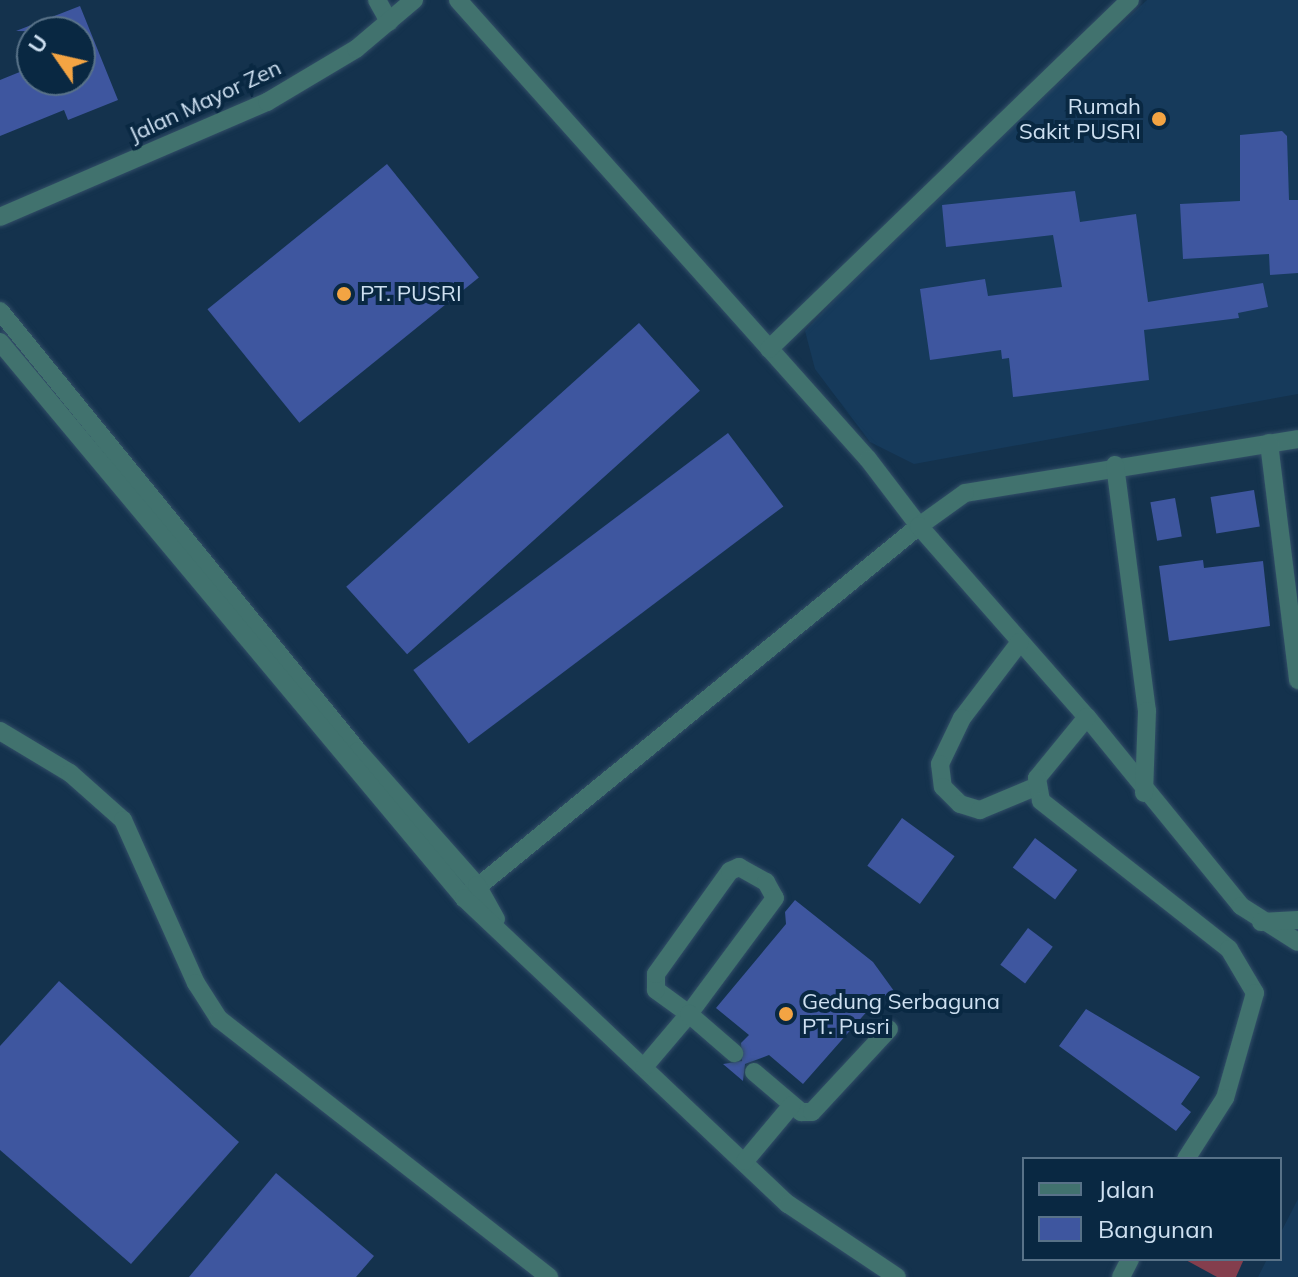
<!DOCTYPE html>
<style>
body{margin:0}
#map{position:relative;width:1298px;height:1277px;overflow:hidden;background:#14324d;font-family:Mulish,sans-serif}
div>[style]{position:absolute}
.built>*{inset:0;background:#163a5b}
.green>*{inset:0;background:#843e4d}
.building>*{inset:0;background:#3e569f;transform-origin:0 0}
.roads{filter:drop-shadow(0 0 2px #324e67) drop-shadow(0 0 2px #324e67)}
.minor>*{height:18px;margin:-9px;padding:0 9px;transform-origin:9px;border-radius:9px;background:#41726e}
.dots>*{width:22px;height:22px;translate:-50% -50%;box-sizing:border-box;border:4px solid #092842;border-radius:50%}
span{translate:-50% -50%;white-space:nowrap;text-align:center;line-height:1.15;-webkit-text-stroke:8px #092842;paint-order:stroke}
.street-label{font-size:22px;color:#cee0f1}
.poi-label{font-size:22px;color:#cee0f1}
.right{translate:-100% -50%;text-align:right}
.left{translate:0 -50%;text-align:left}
.legend{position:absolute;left:1022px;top:1157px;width:260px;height:104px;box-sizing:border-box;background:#092842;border:2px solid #587288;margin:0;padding:10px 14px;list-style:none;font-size:24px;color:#cee0f1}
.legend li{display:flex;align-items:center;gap:16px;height:40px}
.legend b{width:40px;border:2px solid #587288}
.north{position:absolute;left:16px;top:16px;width:80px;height:80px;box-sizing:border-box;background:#092842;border:2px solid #587288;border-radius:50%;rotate:304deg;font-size:22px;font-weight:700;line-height:32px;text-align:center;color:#cee0f1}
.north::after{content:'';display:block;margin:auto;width:28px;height:36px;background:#f3a443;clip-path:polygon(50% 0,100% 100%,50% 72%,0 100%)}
</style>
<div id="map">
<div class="built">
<div style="clip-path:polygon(1147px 0,1298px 0,1298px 394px,914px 464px,870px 442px,815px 369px,805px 331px,892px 238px)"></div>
<div style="clip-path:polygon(1298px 1199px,1298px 1277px,1258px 1277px,1267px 1259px,1280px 1259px,1280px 1234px)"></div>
</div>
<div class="green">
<div style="clip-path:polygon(1184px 1259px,1244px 1259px,1236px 1277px,1217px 1277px)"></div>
</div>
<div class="building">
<div style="clip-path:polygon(80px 6px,118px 100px,68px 120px,64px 110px,0 136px,0 80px,32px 67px,32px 80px,80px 80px,80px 32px,16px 31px)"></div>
<div style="clip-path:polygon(1282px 131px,1287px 136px,1289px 200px,1298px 200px,1298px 273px,1270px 275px,1269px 254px,1183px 259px,1180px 204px,1240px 201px,1240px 135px)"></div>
<div style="left:387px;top:164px;width:146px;height:231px;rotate:51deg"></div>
<div style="clip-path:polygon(1075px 191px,1080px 222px,1136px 214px,1148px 302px,1263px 283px,1268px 307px,1238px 313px,1239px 318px,1144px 330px,1149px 380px,1013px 397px,1009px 358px,1002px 359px,1001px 350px,930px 360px,920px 289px,985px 279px,988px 296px,1062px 287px,1053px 235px,946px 247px,942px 205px)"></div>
<div style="left:639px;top:323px;width:91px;height:394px;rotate:48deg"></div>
<div style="left:728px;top:433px;width:92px;height:394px;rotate:53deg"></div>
<div style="left:1254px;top:490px;width:37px;height:44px;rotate:81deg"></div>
<div style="left:1175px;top:498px;width:39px;height:25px;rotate:80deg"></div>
<div style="clip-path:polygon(1203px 560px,1204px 568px,1263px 561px,1270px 626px,1169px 641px,1159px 566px)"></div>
<div style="left:902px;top:818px;width:65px;height:59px;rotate:36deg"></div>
<div style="left:1035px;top:838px;width:53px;height:37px;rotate:37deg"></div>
<div style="clip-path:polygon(795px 900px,873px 962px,894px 991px,877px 1000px,803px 1084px,769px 1055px,745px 1064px,743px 1081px,723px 1064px,742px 1061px,741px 1043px,749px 1035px,716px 1008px,786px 924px,785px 912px)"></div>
<div style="left:1028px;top:928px;width:31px;height:46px;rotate:37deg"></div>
<div style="clip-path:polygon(59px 981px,239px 1142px,131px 1264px,0 1150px,0 1046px)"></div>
<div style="clip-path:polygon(1086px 1009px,1200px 1077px,1181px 1104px,1191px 1112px,1176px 1131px,1059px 1046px)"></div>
<div style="clip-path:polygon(276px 1173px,374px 1256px,356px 1277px,189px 1277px)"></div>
</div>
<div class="roads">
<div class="minor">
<div style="left:377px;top:0;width:25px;rotate:61deg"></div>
<div style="left:458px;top:0;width:615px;rotate:48.23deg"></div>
<div style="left:868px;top:459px;width:84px;rotate:52.7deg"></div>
<div style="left:919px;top:526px;width:588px;rotate:140.73deg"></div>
<div style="left:0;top:217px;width:291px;rotate:-23.3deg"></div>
<div style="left:267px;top:102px;width:104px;rotate:-30.8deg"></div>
<div style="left:356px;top:49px;width:76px;rotate:-40.2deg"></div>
<div style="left:0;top:311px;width:567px;rotate:50.87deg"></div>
<div style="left:358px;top:751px;width:179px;rotate:48.4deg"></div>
<div style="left:477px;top:885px;width:39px;rotate:61deg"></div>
<div style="left:0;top:342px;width:724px;rotate:50.15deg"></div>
<div style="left:464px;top:898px;width:446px;rotate:43.4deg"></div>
<div style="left:788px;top:1204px;width:131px;rotate:33.8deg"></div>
<div style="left:769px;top:349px;width:502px;rotate:-44.03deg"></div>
<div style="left:1298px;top:439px;width:337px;rotate:170.8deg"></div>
<div style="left:965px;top:493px;width:57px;rotate:144.3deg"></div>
<div style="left:919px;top:526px;width:254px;rotate:48.7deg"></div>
<div style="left:1087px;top:717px;width:244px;rotate:50.8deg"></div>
<div style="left:1241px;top:906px;width:67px;rotate:32.3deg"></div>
<div style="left:1269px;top:443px;width:239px;rotate:83deg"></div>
<div style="left:1115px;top:465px;width:248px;rotate:82.6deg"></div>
<div style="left:1147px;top:711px;width:82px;rotate:92.1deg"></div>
<div style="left:1020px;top:642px;width:96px;rotate:127.3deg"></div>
<div style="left:962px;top:718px;width:51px;rotate:115.6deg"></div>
<div style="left:940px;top:764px;width:23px;rotate:83deg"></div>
<div style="left:943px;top:787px;width:24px;rotate:45deg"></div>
<div style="left:960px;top:804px;width:21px;rotate:17deg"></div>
<div style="left:980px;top:810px;width:60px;rotate:-22.7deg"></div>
<div style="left:1087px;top:717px;width:79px;rotate:129.3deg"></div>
<div style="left:1037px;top:778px;width:23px;rotate:80deg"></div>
<div style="left:1041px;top:801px;width:239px;rotate:38.2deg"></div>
<div style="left:1229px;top:949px;width:51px;rotate:59.4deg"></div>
<div style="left:1255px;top:993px;width:109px;rotate:105.9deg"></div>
<div style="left:1225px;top:1098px;width:72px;rotate:122.6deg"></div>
<div style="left:0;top:731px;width:82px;rotate:31deg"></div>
<div style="left:70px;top:773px;width:71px;rotate:41.6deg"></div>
<div style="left:123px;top:820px;width:179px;rotate:65.9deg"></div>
<div style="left:196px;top:983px;width:43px;rotate:57.4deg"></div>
<div style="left:219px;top:1019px;width:419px;rotate:38deg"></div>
<div style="left:739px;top:867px;width:31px;rotate:29deg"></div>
<div style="left:766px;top:882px;width:18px;rotate:61deg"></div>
<div style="left:775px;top:898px;width:144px;rotate:126.6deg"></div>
<div style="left:689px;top:1014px;width:41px;rotate:-144deg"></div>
<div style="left:656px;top:990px;width:16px;rotate:-90deg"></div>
<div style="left:656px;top:974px;width:127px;rotate:-54.3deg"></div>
<div style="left:730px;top:871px;width:10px;rotate:-24deg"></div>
<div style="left:1261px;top:922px;width:37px;rotate:-3deg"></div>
<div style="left:644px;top:1067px;width:70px;rotate:-49.7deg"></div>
<div style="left:689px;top:1014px;width:60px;rotate:40.9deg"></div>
<div style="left:754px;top:1072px;width:62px;rotate:40.4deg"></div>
<div style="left:801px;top:1112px;width:11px"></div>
<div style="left:812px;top:1112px;width:113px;rotate:-47.1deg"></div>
<div style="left:745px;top:1161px;width:73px;rotate:-50deg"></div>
<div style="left:1121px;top:1277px;width:20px;rotate:-63deg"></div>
</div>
</div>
<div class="dots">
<div style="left:1159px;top:119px;background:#f3a443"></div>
<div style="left:344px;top:294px;background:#f3a443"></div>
<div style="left:786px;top:1014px;background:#f3a443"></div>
</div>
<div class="street-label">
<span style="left:205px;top:101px;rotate:-25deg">Jalan Mayor Zen</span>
</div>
<div class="poi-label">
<span class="right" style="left:1141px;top:119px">Rumah<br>Sakit PUSRI</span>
<span class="left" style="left:360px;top:294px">PT. PUSRI</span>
<span class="left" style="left:802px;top:1014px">Gedung Serbaguna<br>PT. Pusri</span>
</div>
<ul class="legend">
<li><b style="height:10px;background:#41726e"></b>Jalan</li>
<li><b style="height:22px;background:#3e569f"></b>Bangunan</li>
</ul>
<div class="north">U</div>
</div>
